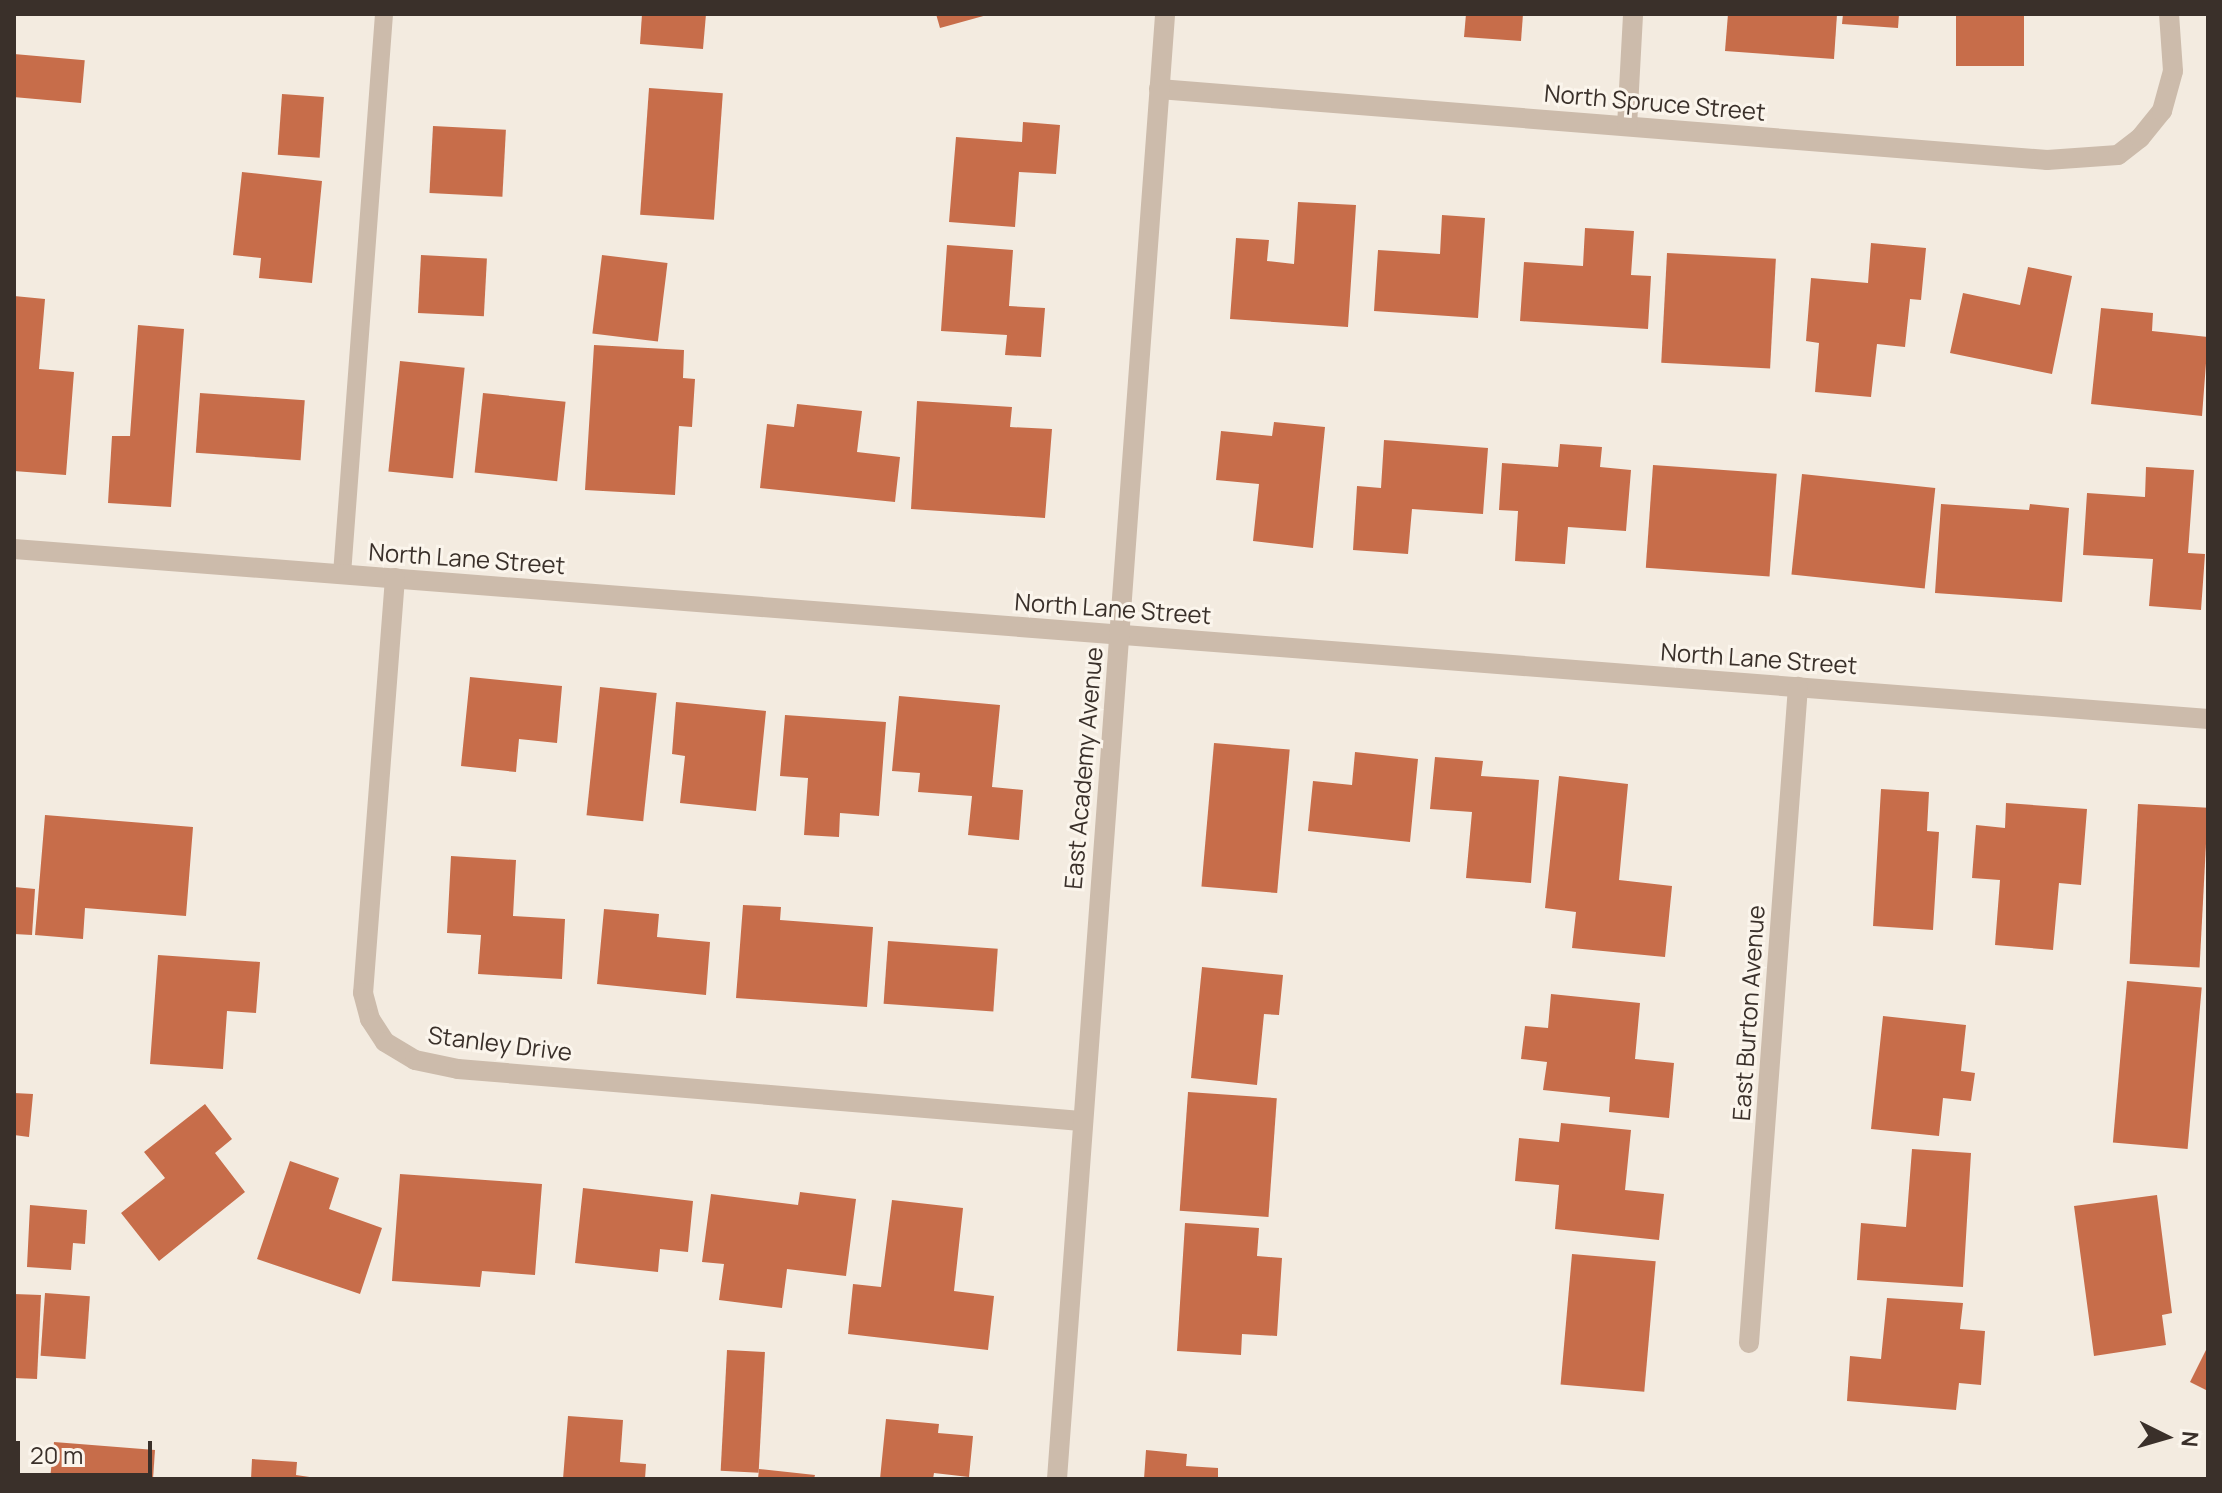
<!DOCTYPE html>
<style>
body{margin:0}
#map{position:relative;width:2222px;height:1493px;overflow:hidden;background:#f3ebe0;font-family:Manrope,sans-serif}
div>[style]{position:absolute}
.building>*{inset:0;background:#c76d4a;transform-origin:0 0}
.service>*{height:18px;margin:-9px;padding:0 9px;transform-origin:9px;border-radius:9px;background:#ccbbab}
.minor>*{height:20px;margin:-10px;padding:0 10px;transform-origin:10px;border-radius:10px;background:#ccbbab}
span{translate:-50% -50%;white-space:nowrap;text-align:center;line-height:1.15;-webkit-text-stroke:6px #fbf5ec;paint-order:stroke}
.street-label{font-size:24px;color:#3a302a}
.frame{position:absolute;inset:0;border:16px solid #3a302a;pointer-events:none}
.north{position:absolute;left:2126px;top:1397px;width:80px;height:80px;-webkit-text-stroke:6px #fbf5ec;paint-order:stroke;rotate:95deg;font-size:22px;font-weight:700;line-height:32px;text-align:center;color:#3a302a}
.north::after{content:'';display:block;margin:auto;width:28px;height:36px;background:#3a302a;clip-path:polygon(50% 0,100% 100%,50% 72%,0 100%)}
.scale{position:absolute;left:16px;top:1441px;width:136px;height:36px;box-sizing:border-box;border:4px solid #3a302a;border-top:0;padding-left:10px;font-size:24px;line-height:28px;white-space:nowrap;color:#3a302a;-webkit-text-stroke:6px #fbf5ec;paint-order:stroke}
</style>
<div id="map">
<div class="building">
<div style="clip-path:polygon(642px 14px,706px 14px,703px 49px,640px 44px)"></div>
<div style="clip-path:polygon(936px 14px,987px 14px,987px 15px,940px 28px)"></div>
<div style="clip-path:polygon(1466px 14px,1523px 14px,1521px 41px,1464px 37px)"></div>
<div style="clip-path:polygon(1728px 14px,1837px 14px,1834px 59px,1725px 51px)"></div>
<div style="clip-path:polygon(1843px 14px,1899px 14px,1898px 28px,1842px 24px)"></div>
<div style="left:1956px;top:14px;width:68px;height:52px"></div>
<div style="left:14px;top:54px;width:71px;height:43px;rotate:5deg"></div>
<div style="left:649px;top:88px;width:74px;height:127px;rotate:4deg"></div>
<div style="left:282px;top:94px;width:42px;height:61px;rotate:4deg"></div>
<div style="clip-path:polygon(1023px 122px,1060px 125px,1056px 174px,1019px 172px,1015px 227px,949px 222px,956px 137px,1022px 142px)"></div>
<div style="left:433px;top:126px;width:73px;height:67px;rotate:3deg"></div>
<div style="clip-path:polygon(242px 172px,322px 181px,312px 283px,259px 278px,261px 258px,233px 255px)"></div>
<div style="clip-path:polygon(1298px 202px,1356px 205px,1348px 327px,1230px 319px,1236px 238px,1269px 240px,1267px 261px,1294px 264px)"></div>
<div style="clip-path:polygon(1442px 215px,1485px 218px,1478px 318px,1374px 311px,1378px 250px,1440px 254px)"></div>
<div style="clip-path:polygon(1585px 228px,1634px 231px,1631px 275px,1651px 276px,1648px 329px,1520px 321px,1524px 262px,1583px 266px)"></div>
<div style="clip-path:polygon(1871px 243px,1926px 248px,1921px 300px,1910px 299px,1905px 347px,1877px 344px,1871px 397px,1815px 392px,1819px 343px,1806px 341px,1811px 278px,1868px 283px)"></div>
<div style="clip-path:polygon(947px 245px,1013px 250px,1009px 306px,1045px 308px,1041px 357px,1005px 355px,1007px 335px,941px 331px)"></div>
<div style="left:1667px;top:253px;width:109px;height:110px;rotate:3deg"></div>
<div style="left:421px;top:255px;width:66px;height:58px;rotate:3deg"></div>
<div style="left:602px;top:255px;width:66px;height:79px;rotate:7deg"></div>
<div style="clip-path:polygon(2028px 267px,2072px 276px,2052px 374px,1950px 353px,1963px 293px,2020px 305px)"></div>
<div style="clip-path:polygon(14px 296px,45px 299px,39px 369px,74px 372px,66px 475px,14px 471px)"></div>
<div style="clip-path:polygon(2101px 308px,2153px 313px,2152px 331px,2208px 337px,2202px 416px,2091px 404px)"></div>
<div style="clip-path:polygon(138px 325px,184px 329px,171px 507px,108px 503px,112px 436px,130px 436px)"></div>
<div style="clip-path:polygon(594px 345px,684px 350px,683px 378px,695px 379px,692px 427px,679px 426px,675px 495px,585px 490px)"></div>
<div style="left:400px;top:361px;width:65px;height:111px;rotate:6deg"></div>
<div style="left:200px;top:393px;width:105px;height:60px;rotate:4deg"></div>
<div style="left:483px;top:393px;width:83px;height:80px;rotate:6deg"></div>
<div style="clip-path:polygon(917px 401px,1012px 407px,1010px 427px,1052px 429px,1045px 518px,911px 509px)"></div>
<div style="clip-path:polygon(797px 404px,862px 411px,857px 452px,900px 457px,895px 502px,760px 488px,767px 424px,794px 427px)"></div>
<div style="clip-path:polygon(1274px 422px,1325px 427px,1313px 548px,1253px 541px,1259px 484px,1216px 480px,1221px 431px,1272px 436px)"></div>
<div style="clip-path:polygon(1384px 440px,1488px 448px,1483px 514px,1412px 509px,1408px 554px,1353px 550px,1357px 486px,1381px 488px)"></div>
<div style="clip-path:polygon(1560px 444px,1602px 447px,1600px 467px,1631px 470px,1626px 531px,1568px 527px,1565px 564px,1515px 561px,1518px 511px,1499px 510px,1502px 463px,1558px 467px)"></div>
<div style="left:1653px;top:465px;width:124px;height:103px;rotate:4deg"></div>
<div style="clip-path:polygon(2146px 467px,2194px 470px,2188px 553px,2205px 554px,2201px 610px,2149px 606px,2153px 559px,2083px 555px,2087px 493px,2145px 497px)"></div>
<div style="left:1802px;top:474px;width:134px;height:101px;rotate:6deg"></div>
<div style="clip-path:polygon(1941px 504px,2029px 510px,2030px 504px,2069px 508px,2062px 602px,1935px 593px)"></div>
<div style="clip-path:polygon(470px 677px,562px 686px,557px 743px,519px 739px,516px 772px,461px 766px)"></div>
<div style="left:600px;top:687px;width:57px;height:129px;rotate:6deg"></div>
<div style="clip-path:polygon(899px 696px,1000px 705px,992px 787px,1023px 790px,1019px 840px,968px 835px,972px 796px,918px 792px,920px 773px,892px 771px)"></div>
<div style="clip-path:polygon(676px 702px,766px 711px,756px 811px,680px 803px,685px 756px,672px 754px)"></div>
<div style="clip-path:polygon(785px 715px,886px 722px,879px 816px,840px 813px,839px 837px,804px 835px,808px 778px,780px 776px)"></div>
<div style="left:1214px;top:743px;width:76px;height:144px;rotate:5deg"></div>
<div style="clip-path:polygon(1355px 752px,1418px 759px,1410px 842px,1308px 831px,1313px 781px,1352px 785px)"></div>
<div style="clip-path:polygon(1435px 757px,1483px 761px,1481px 776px,1539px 780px,1531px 883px,1466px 878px,1472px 812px,1430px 809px)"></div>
<div style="clip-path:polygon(1559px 776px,1628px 784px,1619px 880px,1672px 886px,1665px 957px,1572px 948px,1576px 912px,1545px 908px)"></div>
<div style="clip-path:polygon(1881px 789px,1929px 792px,1927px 831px,1939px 832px,1933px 930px,1873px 926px)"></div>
<div style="clip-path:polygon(2006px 803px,2087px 809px,2081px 885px,2059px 883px,2053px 950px,1995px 945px,2000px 880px,1972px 878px,1976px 825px,2005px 828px)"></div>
<div style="left:2138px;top:804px;width:70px;height:160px;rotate:3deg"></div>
<div style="clip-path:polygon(45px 815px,193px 827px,186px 916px,85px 908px,83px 939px,35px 935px)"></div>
<div style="clip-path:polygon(451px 856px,516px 860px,513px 916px,565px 919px,562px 979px,478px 974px,481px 935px,447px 933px)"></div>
<div style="clip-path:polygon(14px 887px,35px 889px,32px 935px,14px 934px)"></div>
<div style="clip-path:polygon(743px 905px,781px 907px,780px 920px,873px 927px,867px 1007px,736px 998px)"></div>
<div style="clip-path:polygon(604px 909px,659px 914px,657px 937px,710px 942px,706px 995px,597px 984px)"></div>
<div style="left:888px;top:941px;width:110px;height:63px;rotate:4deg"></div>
<div style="clip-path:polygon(158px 955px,260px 962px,256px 1013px,227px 1011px,223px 1069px,150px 1064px)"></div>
<div style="clip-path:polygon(1202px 967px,1283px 975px,1279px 1015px,1264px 1014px,1257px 1085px,1191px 1078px)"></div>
<div style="left:2127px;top:981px;width:75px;height:162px;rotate:5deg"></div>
<div style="clip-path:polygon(1551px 994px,1640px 1003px,1635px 1059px,1674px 1063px,1669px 1118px,1609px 1112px,1610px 1097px,1543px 1090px,1547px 1062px,1521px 1059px,1525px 1026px,1548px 1028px)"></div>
<div style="clip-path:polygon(1883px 1016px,1966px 1025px,1961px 1071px,1975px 1073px,1971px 1101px,1943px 1098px,1939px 1136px,1871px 1129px)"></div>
<div style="left:1188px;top:1092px;width:89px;height:119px;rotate:4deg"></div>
<div style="clip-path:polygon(14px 1093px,33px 1094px,29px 1137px,14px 1135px)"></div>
<div style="clip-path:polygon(205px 1104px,232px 1139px,215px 1153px,245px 1192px,159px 1261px,121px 1213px,165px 1178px,144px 1152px)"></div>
<div style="clip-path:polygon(1561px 1123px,1631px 1130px,1625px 1190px,1664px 1194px,1659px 1240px,1555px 1229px,1559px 1185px,1515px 1181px,1519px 1138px,1559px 1142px)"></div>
<div style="clip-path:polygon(1912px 1149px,1971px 1153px,1963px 1287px,1857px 1280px,1861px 1223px,1906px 1227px)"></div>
<div style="clip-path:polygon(290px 1161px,339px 1178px,329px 1209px,382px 1228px,360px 1294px,257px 1259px)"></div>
<div style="clip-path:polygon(400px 1174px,542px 1184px,535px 1275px,482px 1271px,480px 1287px,392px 1281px)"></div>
<div style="clip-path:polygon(583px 1188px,693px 1201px,688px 1252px,660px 1249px,658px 1272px,575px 1263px)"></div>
<div style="clip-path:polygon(800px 1192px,856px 1199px,846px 1276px,787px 1269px,782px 1308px,719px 1300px,724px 1264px,702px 1262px,711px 1194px,798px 1205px)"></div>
<div style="clip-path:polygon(2157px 1195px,2172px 1313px,2162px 1315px,2166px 1345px,2094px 1356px,2074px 1206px)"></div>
<div style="clip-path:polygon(892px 1200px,963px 1208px,954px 1291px,994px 1296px,988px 1350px,848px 1334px,853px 1284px,881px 1287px)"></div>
<div style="clip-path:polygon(30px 1205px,87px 1210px,85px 1244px,73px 1243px,71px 1270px,27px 1267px)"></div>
<div style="clip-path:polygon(1185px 1223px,1259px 1228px,1257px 1256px,1282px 1258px,1277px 1336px,1242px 1334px,1241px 1355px,1177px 1351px)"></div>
<div style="left:1572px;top:1254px;width:84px;height:131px;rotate:5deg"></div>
<div style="left:45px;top:1293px;width:45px;height:63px;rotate:4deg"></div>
<div style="clip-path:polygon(14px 1294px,41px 1295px,37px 1379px,14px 1378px)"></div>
<div style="clip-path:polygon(1887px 1298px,1963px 1303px,1960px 1329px,1985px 1331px,1981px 1385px,1959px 1383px,1956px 1410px,1847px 1401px,1850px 1356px,1881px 1359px)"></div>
<div style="clip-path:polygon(2208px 1346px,2208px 1391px,2190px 1382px)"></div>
<div style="left:727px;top:1350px;width:38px;height:121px;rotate:3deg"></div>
<div style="clip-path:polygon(568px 1416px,623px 1420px,620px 1462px,646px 1464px,645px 1479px,563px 1479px)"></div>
<div style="clip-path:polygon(886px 1419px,939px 1424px,938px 1433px,973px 1436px,969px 1477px,934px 1473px,933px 1479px,880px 1479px)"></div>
<div style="clip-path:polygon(54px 1442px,155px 1450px,153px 1479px,50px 1479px)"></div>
<div style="clip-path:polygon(1146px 1450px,1187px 1454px,1186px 1466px,1218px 1468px,1218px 1479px,1144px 1479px)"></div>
<div style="clip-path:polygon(252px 1459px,297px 1462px,296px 1475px,323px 1479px,251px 1479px)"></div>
<div style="clip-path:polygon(759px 1469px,815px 1475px,814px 1479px,758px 1479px)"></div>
</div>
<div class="service">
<div style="left:342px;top:574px;width:562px;rotate:-85.71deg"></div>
</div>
<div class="minor">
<div style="left:1159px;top:89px;width:891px;rotate:4.57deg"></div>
<div style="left:2047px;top:160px;width:71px;rotate:-4deg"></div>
<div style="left:2118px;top:155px;width:28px;rotate:-38deg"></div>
<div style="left:2140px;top:138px;width:35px;rotate:-51deg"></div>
<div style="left:2162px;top:111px;width:41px;rotate:-74.6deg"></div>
<div style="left:2173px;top:71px;width:57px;rotate:-94deg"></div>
<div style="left:1627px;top:126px;width:112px;rotate:-86.9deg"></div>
<div style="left:14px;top:549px;width:2201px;rotate:4.43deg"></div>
<div style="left:395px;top:578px;width:416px;rotate:94.4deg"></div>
<div style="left:363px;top:993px;width:27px;rotate:75deg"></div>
<div style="left:370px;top:1019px;width:27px;rotate:57deg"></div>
<div style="left:385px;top:1042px;width:35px;rotate:31deg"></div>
<div style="left:415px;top:1060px;width:44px;rotate:11.8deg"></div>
<div style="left:458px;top:1069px;width:625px;rotate:4.77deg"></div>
<div style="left:1749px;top:1343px;width:658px;rotate:-85.73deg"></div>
<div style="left:1057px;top:1479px;width:1469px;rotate:-85.78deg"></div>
</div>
<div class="street-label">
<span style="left:1655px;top:102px;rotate:5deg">North Spruce Street</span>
<span style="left:467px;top:558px;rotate:4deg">North Lane Street</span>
<span style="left:1113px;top:608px;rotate:4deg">North Lane Street</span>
<span style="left:1759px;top:658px;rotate:4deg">North Lane Street</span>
<span style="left:1083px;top:768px;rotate:-85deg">East Academy Avenue</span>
<span style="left:1748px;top:1013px;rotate:-86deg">East Burton Avenue</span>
<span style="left:500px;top:1043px;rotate:7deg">Stanley Drive</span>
</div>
<div class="frame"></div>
<div class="north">N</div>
<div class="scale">20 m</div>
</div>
